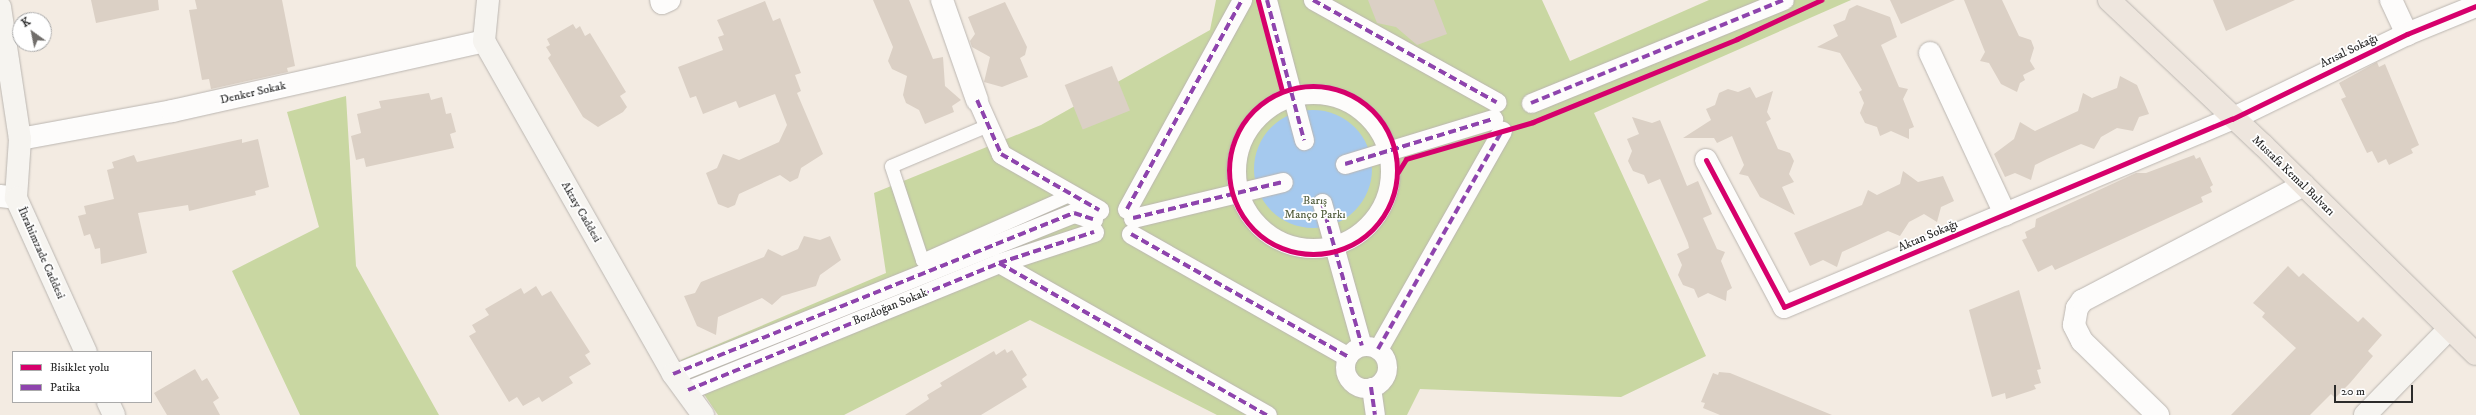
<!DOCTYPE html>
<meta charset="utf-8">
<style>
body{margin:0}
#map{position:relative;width:2476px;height:415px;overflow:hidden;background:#f3ebe2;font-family:"IM FELL DW Pica",serif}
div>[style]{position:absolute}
.green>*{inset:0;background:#c9d7a2}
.water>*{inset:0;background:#a5c9ee}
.round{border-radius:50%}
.building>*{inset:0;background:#dbd0c5;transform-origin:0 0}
.roads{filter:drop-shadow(0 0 1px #bbb6b1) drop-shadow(0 0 1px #bbb6b1)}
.service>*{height:13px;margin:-6.5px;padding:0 6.5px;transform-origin:6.5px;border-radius:6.5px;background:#fdfcfb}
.pedestrian>*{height:19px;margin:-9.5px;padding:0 9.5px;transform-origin:9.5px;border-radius:9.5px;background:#fdfcfb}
.pedestrian>.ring{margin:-9.5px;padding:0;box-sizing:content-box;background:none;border:19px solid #fdfcfb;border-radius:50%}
.minor>*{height:22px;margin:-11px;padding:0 11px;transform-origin:11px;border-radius:11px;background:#fdfcfb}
.secondary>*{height:22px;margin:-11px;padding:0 11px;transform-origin:11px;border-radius:11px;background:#f6f4f0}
.primary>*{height:22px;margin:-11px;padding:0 11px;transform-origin:11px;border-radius:11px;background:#eee6de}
.quiet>*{height:4px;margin-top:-2px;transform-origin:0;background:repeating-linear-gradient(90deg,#8e44ad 0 8px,transparent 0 12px)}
.cycleway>*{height:5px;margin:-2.5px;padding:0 2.5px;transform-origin:2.5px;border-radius:2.5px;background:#d6006c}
.cycleway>.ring{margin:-2.5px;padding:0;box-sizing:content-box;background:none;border:5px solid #d6006c;border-radius:50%}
span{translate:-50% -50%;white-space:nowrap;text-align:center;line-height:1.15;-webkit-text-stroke:3.5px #fff;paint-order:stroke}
.street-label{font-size:12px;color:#2b2b2b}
.park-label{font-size:12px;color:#566142}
.legend{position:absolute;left:12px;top:351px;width:140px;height:52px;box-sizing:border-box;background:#fff;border:1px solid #aaa;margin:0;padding:5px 7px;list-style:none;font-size:12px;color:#2b2b2b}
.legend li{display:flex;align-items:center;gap:8px;height:20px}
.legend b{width:20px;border:1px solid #aaa}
.north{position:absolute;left:12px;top:12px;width:40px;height:40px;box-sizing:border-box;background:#fff;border:1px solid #aaa;border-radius:50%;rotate:327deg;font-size:11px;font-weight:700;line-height:16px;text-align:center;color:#2b2b2b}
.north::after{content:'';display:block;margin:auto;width:14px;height:18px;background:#716e6b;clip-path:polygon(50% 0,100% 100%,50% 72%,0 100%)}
.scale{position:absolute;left:2334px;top:385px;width:79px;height:18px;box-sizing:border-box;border:2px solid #2b2b2b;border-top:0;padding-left:5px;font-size:12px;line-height:14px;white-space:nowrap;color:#2b2b2b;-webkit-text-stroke:3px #fff;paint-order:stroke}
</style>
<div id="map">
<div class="green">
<div style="clip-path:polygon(1216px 0,1542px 0,1570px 61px,1709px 0,1851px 0,1594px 113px,1706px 356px,1621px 397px,1420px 389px,1407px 415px,1217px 415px,1030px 320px,844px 415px,718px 415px,681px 360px,886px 273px,874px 193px,1041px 125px,1210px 30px)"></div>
<div style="clip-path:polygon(346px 96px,356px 266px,439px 415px,300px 415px,232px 271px,319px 227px,287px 112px)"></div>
</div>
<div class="water">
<div class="round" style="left:1254px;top:110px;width:118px;height:118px"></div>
</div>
<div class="building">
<div style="clip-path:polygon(91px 0,158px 0,159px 10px,96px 23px)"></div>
<div style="clip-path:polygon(195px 0,282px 0,295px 66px,287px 68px,288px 72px,211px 89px,209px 79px,202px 80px,189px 10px,197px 9px)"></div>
<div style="clip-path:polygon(873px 0,909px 0,933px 59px,943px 57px,945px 86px,961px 100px,952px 106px,954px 112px,925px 124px,919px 110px,906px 103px,903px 95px,907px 76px,892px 69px,888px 61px,893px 47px)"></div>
<div style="clip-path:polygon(1368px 0,1434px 0,1447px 34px,1417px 45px,1396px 27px,1377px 23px)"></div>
<div style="clip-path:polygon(1890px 0,1955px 0,1901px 24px)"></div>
<div style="clip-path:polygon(1964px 0,2002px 0,2019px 36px,2031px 40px,2034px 48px,2030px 61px,2035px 69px,2023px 75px,2025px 80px,2020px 83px,2017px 92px,2001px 84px,1989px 63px,1980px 61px,1985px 52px)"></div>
<div style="clip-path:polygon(2213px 0,2295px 0,2226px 31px)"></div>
<div style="clip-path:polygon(765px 1px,773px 21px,780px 18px,801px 73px,795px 75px,801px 91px,797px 93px,823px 154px,801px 168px,798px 178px,790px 182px,780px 175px,739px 194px,735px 205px,728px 208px,718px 204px,706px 173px,717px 168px,723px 154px,739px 160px,779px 142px,787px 125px,775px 94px,739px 108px,736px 101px,703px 114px,696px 96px,690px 98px,678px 67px,723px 50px,718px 37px,724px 35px,717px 20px)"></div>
<div style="clip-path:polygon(1005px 2px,1027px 47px,1025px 55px,1020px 58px,1028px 77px,1002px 87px,984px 82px,990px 57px,972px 47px,970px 41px,975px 34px,968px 17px)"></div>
<div style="clip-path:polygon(1857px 5px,1890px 17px,1897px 37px,1881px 45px,1899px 87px,1908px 89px,1903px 99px,1914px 127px,1909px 129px,1909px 139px,1891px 131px,1880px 136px,1877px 127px,1865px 123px,1860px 113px,1864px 103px,1859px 92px,1862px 90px,1840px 53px,1817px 47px,1838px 36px,1833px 25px,1845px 20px,1849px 9px)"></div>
<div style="clip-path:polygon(573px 24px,576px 29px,580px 26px,585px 36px,590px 33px,626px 92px,620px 96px,627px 107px,623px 112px,598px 127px,583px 117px,548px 58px,551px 55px,546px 47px,550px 45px,547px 39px)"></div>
<div style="clip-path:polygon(2377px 62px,2379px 67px,2385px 64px,2419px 145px,2411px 149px,2413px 153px,2389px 165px,2386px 159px,2378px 163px,2372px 151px,2367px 153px,2341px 99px,2346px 97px,2339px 83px)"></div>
<div style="left:1112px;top:66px;width:48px;height:51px;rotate:68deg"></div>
<div style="clip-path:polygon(2120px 76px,2137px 85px,2149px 114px,2139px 117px,2133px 131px,2117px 128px,2101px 137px,2094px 149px,2081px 144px,2047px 159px,2035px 165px,2031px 180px,2015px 173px,2005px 177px,1994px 154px,2014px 139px,2020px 122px,2035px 131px,2078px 111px,2083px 93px,2092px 98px,2117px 88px)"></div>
<div style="clip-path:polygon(1750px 87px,1756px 98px,1773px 91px,1767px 112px,1771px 119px,1766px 122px,1778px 149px,1790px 153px,1794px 161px,1789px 174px,1794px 182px,1782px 187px,1795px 215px,1760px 197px,1748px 176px,1739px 174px,1744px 165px,1732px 136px,1717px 143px,1714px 138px,1683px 138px,1711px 120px,1706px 109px,1715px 105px,1719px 93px,1728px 89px,1738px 92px)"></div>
<div style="clip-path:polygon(429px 93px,431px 100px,442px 97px,446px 114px,451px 113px,456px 132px,450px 134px,454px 148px,366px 167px,364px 158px,356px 160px,351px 136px,361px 133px,357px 114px,381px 108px,379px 101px)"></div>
<div style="clip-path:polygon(1632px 117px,1652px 123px,1660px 120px,1687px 186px,1698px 181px,1712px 214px,1703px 218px,1717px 249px,1725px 252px,1721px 261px,1732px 288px,1727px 291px,1726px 301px,1708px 293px,1698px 298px,1694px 289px,1683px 285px,1678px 275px,1682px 265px,1677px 254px,1689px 248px,1688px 243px,1660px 179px,1648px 184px,1644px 175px,1633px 171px,1628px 161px,1632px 151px,1627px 139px,1639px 134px)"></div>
<div style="clip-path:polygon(242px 139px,242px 143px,258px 139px,269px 187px,255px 191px,256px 195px,189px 211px,188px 205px,138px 213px,147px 253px,101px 264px,100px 248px,95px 249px,90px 234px,84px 236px,78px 216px,86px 214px,84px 206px,114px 199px,107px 170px,114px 168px,112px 162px,134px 155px,137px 162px)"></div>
<div style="clip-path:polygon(2194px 155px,2196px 159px,2200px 157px,2213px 185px,2210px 187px,2212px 192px,2201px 197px,2203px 202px,2055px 270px,2052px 265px,2038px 272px,2022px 240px,2027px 238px,2025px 232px,2035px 227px,2036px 219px,2136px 173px,2146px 173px)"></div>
<div style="clip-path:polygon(1903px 171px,1918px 182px,1943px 176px,1954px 201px,1941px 207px,1937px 222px,1924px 214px,1909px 222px,1900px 236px,1888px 231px,1842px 252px,1837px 267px,1823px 260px,1810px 266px,1794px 233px,1862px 205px,1868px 190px,1877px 195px,1900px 184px)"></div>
<div style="clip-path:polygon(804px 236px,820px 240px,830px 236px,841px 260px,820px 275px,816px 286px,782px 296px,772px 305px,762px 298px,718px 317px,716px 335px,697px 326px,684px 296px,695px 293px,701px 282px,764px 257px,768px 249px,782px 256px,798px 249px)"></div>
<div style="clip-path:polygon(2288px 266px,2299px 277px,2303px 273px,2358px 322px,2363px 317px,2382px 335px,2368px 351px,2373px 356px,2350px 383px,2335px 398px,2331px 394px,2310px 415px,2231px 415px,2296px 348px,2262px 317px,2265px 313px,2253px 303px)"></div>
<div style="clip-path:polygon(536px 286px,542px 296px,551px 291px,590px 352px,585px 355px,591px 364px,569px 377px,573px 383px,542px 402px,539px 397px,523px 406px,517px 397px,509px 402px,469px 336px,476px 332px,472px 325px,489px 315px,485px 309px,521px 288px,524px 294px)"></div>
<div style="clip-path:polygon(2019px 290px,2041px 369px,2037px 370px,2041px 383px,2034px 385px,2036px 389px,2006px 399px,2005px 393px,1992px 397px,1969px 310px)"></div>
<div style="clip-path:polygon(1005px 349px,1007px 353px,1012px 350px,1027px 375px,1022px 379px,1027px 387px,981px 415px,905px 415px,929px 399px,927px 395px,942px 386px,940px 383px,994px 351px,996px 355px)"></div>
<div style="clip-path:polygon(195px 369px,202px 381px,207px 378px,219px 398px,213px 402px,220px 415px,167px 415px,154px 393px)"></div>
<div style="clip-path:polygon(1719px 372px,1730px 373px,1832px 415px,1720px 415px,1703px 408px,1705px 403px,1701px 402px,1713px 373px,1718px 375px)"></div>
</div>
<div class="roads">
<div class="service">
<div style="left:988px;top:125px;width:105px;rotate:157.1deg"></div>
<div style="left:891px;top:166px;width:99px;rotate:71.7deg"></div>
<div style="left:922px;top:260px;width:163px;rotate:-23.9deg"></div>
</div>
<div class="pedestrian">
<div style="left:1267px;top:0;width:145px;rotate:75.2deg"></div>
<div style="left:1313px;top:0;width:210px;rotate:29.1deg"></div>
<div class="ring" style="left:1236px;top:94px;width:135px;height:135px"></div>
<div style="left:977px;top:100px;width:59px;rotate:66deg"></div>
<div style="left:1001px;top:154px;width:113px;rotate:29.7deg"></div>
<div style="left:1531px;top:103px;width:273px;rotate:-22.2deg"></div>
<div style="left:1345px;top:164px;width:155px;rotate:-16.9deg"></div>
<div style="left:1322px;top:203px;width:148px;rotate:74.4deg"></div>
<div style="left:1127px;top:209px;width:239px;rotate:-61.2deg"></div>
<div style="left:1133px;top:218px;width:154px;rotate:-13.5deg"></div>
<div style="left:1131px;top:234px;width:249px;rotate:29.5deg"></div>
<div style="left:999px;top:263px;width:308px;rotate:29.6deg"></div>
<div class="ring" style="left:1345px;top:346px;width:23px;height:23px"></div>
<div style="left:1378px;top:349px;width:251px;rotate:-60.4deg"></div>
<div style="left:673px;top:374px;width:432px;rotate:-21.9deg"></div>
<div style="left:1074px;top:213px;width:20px;rotate:18deg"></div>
<div style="left:1371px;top:387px;width:28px;rotate:82deg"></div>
<div style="left:688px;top:390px;width:336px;rotate:-22.2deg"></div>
<div style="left:999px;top:263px;width:100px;rotate:-18.1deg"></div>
</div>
<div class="minor">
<div style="left:661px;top:0;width:3px;rotate:72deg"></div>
<div style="left:662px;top:3px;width:8px;rotate:-23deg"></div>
<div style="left:942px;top:0;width:106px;rotate:70.7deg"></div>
<div style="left:2391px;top:0;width:38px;rotate:65deg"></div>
<div style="left:1930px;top:53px;width:178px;rotate:65deg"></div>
<div style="left:20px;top:139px;width:155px;rotate:-10.4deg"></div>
<div style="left:172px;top:111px;width:320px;rotate:-12.6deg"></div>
<div style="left:1706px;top:160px;width:166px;rotate:62deg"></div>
<div style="left:1784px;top:307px;width:486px;rotate:-22.8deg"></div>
<div style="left:2232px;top:119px;width:195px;rotate:-25.9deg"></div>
<div style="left:2407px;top:34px;width:74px;rotate:-22.1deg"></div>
<div style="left:0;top:196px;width:16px;rotate:7deg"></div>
<div style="left:2158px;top:415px;width:106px;rotate:-135.8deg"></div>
<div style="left:2082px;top:341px;width:18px;rotate:-117deg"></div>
<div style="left:2074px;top:325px;width:17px;rotate:-80deg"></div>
<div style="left:2077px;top:308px;width:9px;rotate:-54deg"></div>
<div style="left:2082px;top:301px;width:250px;rotate:-27.6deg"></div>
</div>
<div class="secondary">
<div style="left:488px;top:0;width:41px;rotate:95.6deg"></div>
<div style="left:484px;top:41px;width:383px;rotate:60.4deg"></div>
<div style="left:673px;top:374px;width:51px;rotate:53.8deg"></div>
<div style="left:0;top:7px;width:134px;rotate:81.4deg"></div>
<div style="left:20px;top:139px;width:59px;rotate:93.9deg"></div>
<div style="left:16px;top:198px;width:169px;rotate:65.6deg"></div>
<div style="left:108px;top:402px;width:14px;rotate:65deg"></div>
<div style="left:2365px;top:415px;width:120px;rotate:-45.7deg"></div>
</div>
<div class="primary">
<div style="left:2109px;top:0;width:212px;rotate:43.3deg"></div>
<div style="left:2263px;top:145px;width:298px;rotate:44.5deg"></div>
</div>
</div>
<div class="quiet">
<div style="left:1267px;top:0;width:145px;rotate:75.2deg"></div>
<div style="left:1313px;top:0;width:210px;rotate:29.1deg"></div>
<div style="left:977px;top:100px;width:59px;rotate:66deg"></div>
<div style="left:1001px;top:154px;width:113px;rotate:29.7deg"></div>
<div style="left:1531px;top:103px;width:273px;rotate:-22.2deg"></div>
<div style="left:1345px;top:164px;width:155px;rotate:-16.9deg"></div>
<div style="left:1322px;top:203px;width:148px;rotate:74.4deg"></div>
<div style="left:1127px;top:209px;width:239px;rotate:-61.2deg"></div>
<div style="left:1133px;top:218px;width:154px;rotate:-13.5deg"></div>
<div style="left:1131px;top:234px;width:249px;rotate:29.5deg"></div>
<div style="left:999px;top:263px;width:308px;rotate:29.6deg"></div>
<div style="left:1378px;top:349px;width:251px;rotate:-60.4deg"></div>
<div style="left:673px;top:374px;width:432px;rotate:-21.9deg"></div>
<div style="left:1074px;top:213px;width:20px;rotate:18deg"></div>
<div style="left:1371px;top:387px;width:28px;rotate:82deg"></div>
<div style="left:688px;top:390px;width:336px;rotate:-22.2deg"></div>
<div style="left:999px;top:263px;width:100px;rotate:-18.1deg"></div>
</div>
<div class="cycleway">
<div style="left:1258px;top:0;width:94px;rotate:75.2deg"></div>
<div class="ring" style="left:1229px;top:86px;width:163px;height:163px"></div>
<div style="left:1706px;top:160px;width:166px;rotate:62deg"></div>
<div style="left:1784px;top:307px;width:486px;rotate:-22.8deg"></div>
<div style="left:2232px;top:119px;width:195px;rotate:-25.9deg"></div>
<div style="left:2407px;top:34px;width:74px;rotate:-22.1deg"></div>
<div style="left:1398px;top:172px;width:15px;rotate:-58deg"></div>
<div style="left:1406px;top:159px;width:132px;rotate:-16.2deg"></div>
<div style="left:1533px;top:122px;width:220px;rotate:-22.1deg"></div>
<div style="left:1737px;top:39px;width:93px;rotate:-24.9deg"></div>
</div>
<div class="street-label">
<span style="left:2349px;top:51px;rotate:-26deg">Arısal Sokağı</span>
<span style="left:253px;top:93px;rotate:-13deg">Denker Sokak</span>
<span style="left:2293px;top:176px;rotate:44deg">Mustafa Kemal Bulvarı</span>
<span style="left:581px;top:212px;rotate:60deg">Aktay Caddesi</span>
<span style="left:1928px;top:236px;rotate:-23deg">Aktan Sokağı</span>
<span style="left:41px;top:253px;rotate:66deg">İbrahimzade Caddesi</span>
<span style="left:890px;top:307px;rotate:-22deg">Bozdoğan Sokak</span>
</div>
<div class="park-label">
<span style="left:1315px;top:208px">Barış<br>Manço Parkı</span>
</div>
<ul class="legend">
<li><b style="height:5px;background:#d6006c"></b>Bisiklet yolu</li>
<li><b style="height:5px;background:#8e44ad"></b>Patika</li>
</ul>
<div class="north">K</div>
<div class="scale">20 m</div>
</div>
